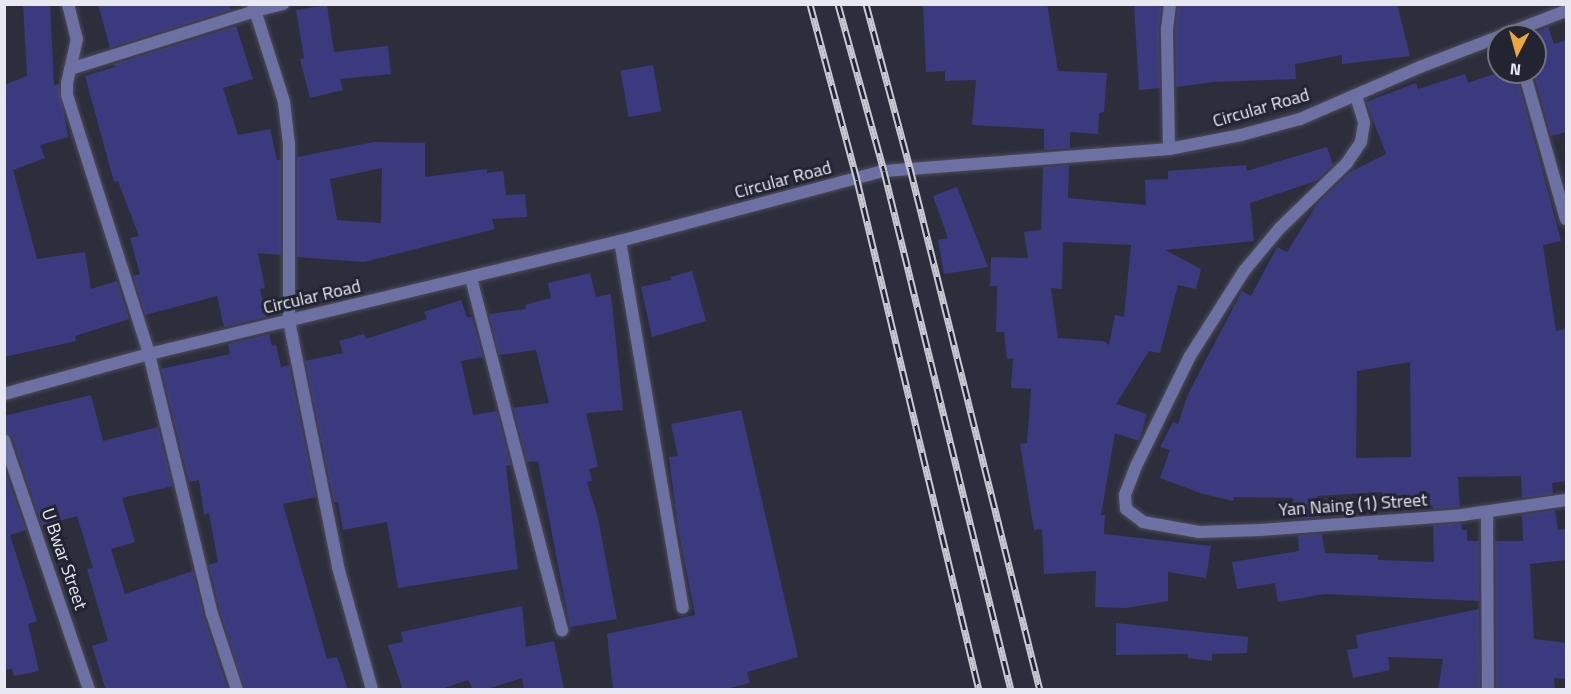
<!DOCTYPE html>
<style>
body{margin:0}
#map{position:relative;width:1571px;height:694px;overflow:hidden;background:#2d2e3c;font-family:"Titillium Web",sans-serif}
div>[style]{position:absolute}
.building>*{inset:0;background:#3c3a7f;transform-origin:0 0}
.roads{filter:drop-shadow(0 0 2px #4b4c59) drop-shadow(0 0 2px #4b4c59)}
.minor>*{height:12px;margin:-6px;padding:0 6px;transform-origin:6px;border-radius:6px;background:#6d70a2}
.tertiary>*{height:12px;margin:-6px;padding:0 6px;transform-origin:6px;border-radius:6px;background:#6d70a2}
.rail>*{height:7px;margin-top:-3.5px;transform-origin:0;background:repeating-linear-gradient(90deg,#232432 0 14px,#c8c9d2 0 28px);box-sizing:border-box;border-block:2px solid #c8c9d2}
span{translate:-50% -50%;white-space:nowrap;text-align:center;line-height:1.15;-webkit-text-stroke:6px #232432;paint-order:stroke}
.street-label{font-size:18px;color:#e7e8f1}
.frame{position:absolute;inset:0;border:6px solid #e7e8f1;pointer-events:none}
.north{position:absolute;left:1487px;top:24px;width:60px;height:60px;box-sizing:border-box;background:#232432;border:2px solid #71727e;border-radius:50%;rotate:186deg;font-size:16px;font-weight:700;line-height:24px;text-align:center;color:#e7e8f1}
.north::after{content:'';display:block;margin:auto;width:21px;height:27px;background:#f0a63f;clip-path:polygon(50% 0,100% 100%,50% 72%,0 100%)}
</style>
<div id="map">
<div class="building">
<div style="clip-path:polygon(23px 4px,50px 4px,54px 85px,59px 84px,68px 137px,40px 145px,45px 158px,13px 170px,37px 259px,85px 252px,91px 289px,117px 281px,129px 319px,75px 336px,76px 341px,4px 357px,4px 85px,27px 76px)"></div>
<div style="clip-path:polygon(98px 4px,229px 4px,231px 10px,110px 48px)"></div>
<div style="clip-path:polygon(923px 4px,1047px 4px,1058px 71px,1107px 73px,1104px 112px,1099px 113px,1098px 134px,1070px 132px,1070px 148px,1044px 150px,1044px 129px,972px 125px,976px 80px,945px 81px,945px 71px,926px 72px)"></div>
<div style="clip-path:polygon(1134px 4px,1162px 4px,1159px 29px,1160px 88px,1139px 90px)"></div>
<div style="clip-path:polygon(1178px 4px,1397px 4px,1410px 56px,1342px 64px,1342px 55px,1295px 64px,1296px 79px,1213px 82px,1176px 87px,1175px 29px)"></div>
<div style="clip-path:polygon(327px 5px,334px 52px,388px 46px,391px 74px,340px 79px,343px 90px,310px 98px,300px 59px,304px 58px,296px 10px)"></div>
<div style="clip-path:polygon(236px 26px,253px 79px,223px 88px,238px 135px,270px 129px,277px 160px,281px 160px,281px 255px,258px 253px,265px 288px,260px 289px,266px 317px,224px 327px,217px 296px,145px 315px,133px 276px,140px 274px,130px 238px,139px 236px,118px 181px,114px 182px,85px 76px,115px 67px,114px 64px)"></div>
<div style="clip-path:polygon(1548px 27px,1554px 44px,1566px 40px,1566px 132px,1551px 136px,1533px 72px,1535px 72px,1535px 32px)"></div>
<div style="left:653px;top:65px;width:47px;height:33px;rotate:80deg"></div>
<div style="clip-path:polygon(evenodd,1499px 72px,1516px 72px,1561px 241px,1543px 245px,1556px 331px,1566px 329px,1566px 481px,1552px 483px,1553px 494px,1522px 498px,1521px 476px,1458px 477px,1460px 507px,1433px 509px,1433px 506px,1418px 507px,1417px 497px,1382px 497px,1382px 492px,1317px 496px,1320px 517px,1296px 519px,1293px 498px,1234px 497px,1233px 501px,1203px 494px,1160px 478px,1170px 450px,1160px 447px,1173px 422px,1178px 424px,1188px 394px,1242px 291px,1251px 296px,1277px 247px,1287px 252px,1317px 204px,1350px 172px,1386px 154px,1366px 102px,1416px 83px,1418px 89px,1465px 74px,1468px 83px,1499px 72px,1410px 362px,1411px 457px,1356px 458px,1357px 371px,1410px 362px)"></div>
<div style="clip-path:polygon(evenodd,374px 142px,425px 143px,425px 177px,487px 169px,487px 173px,503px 171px,506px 195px,525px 194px,527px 217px,492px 219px,495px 229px,364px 262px,297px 257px,297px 157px,374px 142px,382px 168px,381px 223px,337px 220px,330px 179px,382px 168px)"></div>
<div style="clip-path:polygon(evenodd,1327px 147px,1333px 165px,1316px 181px,1250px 203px,1254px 241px,1165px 250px,1201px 269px,1196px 289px,1178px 285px,1160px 353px,1149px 351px,1116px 404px,1147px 414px,1139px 441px,1115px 433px,1101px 515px,1105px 515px,1104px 534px,1211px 546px,1206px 578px,1168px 572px,1168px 601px,1126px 608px,1095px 607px,1096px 571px,1044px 574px,1042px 529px,1034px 530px,1020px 444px,1027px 443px,1031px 389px,1011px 388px,1013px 358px,1007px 359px,1004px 332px,996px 332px,997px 286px,990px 286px,991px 257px,1028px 258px,1024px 232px,1041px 230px,1043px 167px,1069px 165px,1068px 198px,1146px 205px,1145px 180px,1168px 179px,1168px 171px,1246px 165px,1247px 171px,1327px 147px,1063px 242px,1131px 245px,1124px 317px,1115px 315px,1109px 345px,1103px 341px,1058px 338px,1051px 288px,1062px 289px,1063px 242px)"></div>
<div style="clip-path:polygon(957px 187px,988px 267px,944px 274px,938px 240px,948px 238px,933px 196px)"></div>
<div style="clip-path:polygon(692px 271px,706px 321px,652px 337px,641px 287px,671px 280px,670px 277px)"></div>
<div style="clip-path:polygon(590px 273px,596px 297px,611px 294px,623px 410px,586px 413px,598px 467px,589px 469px,592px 481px,587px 482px,598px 518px,617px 619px,570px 627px,538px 461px,527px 462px,513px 408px,549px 403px,536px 350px,499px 355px,489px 314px,526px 309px,525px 305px,551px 298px,548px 283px)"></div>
<div style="clip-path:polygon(461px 300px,467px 317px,472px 317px,483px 357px,461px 361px,473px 415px,497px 411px,511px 465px,506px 466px,518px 569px,398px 588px,387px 522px,343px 530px,338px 502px,334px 502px,332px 493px,305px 361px,343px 353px,339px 341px,364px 334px,366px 339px,427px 319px,424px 312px)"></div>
<div style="clip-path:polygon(269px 334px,272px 346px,276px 345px,281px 367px,289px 365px,316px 497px,283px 504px,327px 659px,337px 657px,348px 690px,245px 690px,220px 612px,209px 565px,218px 562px,209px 513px,204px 514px,199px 480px,189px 482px,161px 369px,230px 354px,228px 344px)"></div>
<div style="clip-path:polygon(91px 395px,103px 441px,158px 427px,173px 486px,122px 498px,135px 542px,111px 549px,125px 594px,193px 571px,204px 616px,228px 690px,106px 690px,92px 646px,108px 641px,87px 569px,93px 568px,77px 516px,42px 526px,12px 437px,4px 432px,4px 416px)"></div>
<div style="clip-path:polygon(741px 410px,798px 657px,747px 672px,750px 683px,722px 690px,613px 690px,607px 634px,695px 615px,678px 528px,669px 457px,678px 456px,671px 424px)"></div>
<div style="clip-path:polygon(4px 467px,26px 530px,10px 535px,37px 621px,28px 624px,39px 671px,14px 676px,12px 669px,4px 670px)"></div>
<div style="clip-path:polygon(1555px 510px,1558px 530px,1566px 529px,1566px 560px,1530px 564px,1534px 639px,1566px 643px,1566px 679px,1554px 678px,1555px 690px,1496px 690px,1495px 541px,1523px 541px,1522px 515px)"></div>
<div style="clip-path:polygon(1461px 523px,1462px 530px,1467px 530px,1467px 541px,1479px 541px,1479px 601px,1325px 594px,1278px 602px,1275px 583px,1237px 589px,1232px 562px,1299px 551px,1298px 535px,1322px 534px,1325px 553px,1378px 555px,1378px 560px,1434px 562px,1433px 525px)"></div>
<div style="clip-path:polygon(522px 606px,526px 647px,554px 641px,564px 690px,524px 690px,522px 678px,484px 690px,473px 690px,468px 680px,438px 690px,403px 690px,388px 645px,403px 642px,401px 632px)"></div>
<div style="clip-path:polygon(1479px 609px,1480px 690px,1438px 690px,1443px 659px,1388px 657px,1390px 670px,1353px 678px,1347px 650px,1358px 648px,1356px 635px)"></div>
<div style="clip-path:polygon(1116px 623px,1248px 637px,1247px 653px,1212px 654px,1212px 661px,1188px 658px,1188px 654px,1116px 655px)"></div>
</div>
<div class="roads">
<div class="minor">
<div style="left:68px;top:4px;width:36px;rotate:76deg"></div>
<div style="left:77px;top:39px;width:45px;rotate:102.8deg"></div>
<div style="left:67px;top:83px;width:12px;rotate:90deg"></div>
<div style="left:67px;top:95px;width:272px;rotate:72.4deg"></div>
<div style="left:149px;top:354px;width:268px;rotate:76.4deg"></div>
<div style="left:212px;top:614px;width:80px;rotate:71.8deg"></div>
<div style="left:253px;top:4px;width:103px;rotate:72.4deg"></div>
<div style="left:284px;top:102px;width:42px;rotate:83.2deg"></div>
<div style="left:289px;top:144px;width:177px;rotate:90deg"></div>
<div style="left:289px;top:321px;width:251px;rotate:78.7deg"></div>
<div style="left:338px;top:567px;width:128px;rotate:74.5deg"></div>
<div style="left:70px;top:69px;width:194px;rotate:-17.4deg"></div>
<div style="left:255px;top:11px;width:29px;rotate:-14deg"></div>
<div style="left:1524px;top:72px;width:153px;rotate:74.1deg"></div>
<div style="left:1356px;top:96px;width:28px;rotate:73deg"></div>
<div style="left:1364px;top:123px;width:19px;rotate:99deg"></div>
<div style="left:1361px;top:142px;width:25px;rotate:124deg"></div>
<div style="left:1347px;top:163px;width:95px;rotate:135.9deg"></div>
<div style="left:1279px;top:229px;width:55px;rotate:129.8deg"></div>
<div style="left:1244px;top:271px;width:101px;rotate:122.4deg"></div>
<div style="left:1190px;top:356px;width:123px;rotate:116.1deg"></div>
<div style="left:1136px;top:466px;width:31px;rotate:111deg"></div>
<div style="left:1125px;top:495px;width:14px;rotate:86deg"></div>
<div style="left:1126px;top:509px;width:21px;rotate:37deg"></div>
<div style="left:1143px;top:522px;width:57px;rotate:10.1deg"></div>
<div style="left:1199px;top:532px;width:61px;rotate:-1.9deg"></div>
<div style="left:1260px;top:530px;width:203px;rotate:-4.2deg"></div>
<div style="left:1462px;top:515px;width:105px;rotate:-8.2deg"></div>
<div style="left:1169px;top:149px;width:120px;rotate:-91deg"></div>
<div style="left:1167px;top:29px;width:25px;rotate:-83deg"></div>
<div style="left:620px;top:241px;width:372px;rotate:80.3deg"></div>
<div style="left:471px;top:278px;width:364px;rotate:75.5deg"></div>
<div style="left:1487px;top:512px;width:178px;rotate:89.7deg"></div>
</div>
<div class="tertiary">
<div style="left:4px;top:394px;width:150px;rotate:-15.4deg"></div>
<div style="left:149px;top:354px;width:484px;rotate:-13.5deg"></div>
<div style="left:620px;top:241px;width:273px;rotate:-14.9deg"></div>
<div style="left:884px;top:171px;width:286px;rotate:-4.4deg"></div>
<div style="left:1169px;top:149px;width:73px;rotate:-11deg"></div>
<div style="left:1241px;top:135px;width:61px;rotate:-15.2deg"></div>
<div style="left:1300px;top:119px;width:131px;rotate:-23.4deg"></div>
<div style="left:1420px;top:67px;width:156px;rotate:-21deg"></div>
<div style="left:4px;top:440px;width:264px;rotate:71.2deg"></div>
</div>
</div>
<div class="rail">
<div style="left:810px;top:4px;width:182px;rotate:75deg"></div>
<div style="left:857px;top:180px;width:524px;rotate:76.55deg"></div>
<div style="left:838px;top:4px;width:173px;rotate:74.6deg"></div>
<div style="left:884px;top:171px;width:534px;rotate:76.25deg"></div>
<div style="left:866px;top:4px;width:170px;rotate:75deg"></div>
<div style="left:910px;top:168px;width:538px;rotate:76.02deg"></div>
</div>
<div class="street-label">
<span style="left:1261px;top:108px;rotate:-16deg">Circular Road</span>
<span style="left:783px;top:180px;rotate:-15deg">Circular Road</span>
<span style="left:312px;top:297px;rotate:-13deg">Circular Road</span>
<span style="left:1353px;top:505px;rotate:-4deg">Yan Naing (1) Street</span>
<span style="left:64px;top:559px;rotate:71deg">U Bwar Street</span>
</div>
<div class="frame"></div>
<div class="north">N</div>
</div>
